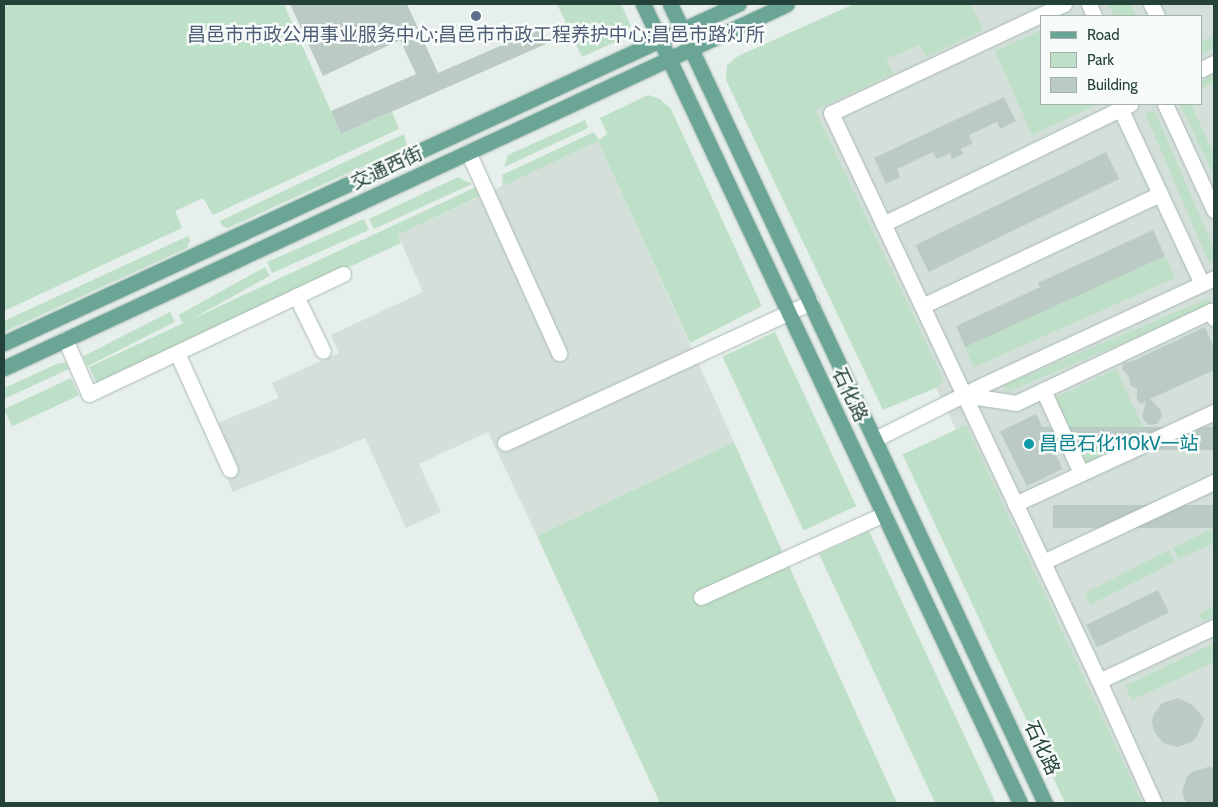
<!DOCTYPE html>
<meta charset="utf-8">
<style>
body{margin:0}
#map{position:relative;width:1218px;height:807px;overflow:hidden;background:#e6efeb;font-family:Cabin,"Noto Sans SC",sans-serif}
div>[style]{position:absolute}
.built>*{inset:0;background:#d4dfda}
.green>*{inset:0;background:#bfe0c8;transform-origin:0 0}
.building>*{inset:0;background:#bbcac4;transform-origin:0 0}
.roads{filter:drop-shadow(0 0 1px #a8b8b2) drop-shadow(0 0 1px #a8b8b2)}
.minor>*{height:15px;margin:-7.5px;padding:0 7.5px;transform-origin:7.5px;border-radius:7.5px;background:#fff}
.major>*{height:15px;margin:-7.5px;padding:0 7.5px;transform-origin:7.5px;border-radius:7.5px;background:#6aa596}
.dots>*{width:14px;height:14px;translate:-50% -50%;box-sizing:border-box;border:2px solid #f7fbf9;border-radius:50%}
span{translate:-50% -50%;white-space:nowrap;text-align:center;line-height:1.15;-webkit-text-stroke:5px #f7fbf9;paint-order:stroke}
.service-label{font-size:19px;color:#4e5e75}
.street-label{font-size:19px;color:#24423a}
.culture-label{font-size:19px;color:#0d838f}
.left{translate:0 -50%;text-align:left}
.frame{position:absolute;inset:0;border:5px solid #24423a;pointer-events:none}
.legend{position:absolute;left:1040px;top:15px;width:162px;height:90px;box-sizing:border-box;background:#f7fbf9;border:1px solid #a3b1ad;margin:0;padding:6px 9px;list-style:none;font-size:15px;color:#24423a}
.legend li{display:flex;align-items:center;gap:10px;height:25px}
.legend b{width:25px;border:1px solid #a3b1ad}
</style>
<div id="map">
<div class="built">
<div style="clip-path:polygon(evenodd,920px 4px,1214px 4px,1214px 803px,1133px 803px,784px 67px,920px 4px,1042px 16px,1202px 16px,1202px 104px,1042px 104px,1042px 16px)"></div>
<div style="clip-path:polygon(598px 141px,734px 442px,537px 536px,488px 432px,419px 464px,441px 512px,406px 528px,365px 438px,233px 492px,205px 428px,279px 398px,272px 383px,339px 353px,331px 335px,423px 292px,398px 235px)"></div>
</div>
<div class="green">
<div style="clip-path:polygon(4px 4px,284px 4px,341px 134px,392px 112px,399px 129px,213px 215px,203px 198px,175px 211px,182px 228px,4px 311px)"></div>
<div style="clip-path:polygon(557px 4px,621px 4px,631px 26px,615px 42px,582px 57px)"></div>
<div style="clip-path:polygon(854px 4px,971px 4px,983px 30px,926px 57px,920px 45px,886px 59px,893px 74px,815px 110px,944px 380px,936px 388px,883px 410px,726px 80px,727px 65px,738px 56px)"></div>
<div style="clip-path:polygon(1108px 4px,1130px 4px,1136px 16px,1114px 16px)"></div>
<div style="clip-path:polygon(1042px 30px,1042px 104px,1098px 104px,1032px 135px,995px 51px)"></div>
<div style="clip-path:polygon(1214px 36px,1214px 48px,1202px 54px,1202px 42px)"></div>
<div style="clip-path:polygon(1214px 74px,1214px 82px,1202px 88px,1202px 80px)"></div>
<div style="clip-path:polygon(648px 95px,660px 99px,671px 109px,762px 306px,690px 343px,598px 141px,503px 186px,502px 175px,594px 132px,599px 140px,607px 134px,600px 118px)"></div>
<div style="clip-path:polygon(1180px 104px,1191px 104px,1214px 155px,1214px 176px)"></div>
<div style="clip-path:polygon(1154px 109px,1214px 249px,1214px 261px,1209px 263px,1145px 113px)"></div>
<div style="clip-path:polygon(585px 120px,588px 128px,504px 167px,508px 155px)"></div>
<div style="clip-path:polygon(404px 134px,407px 146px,228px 228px,222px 226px,220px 221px)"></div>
<div style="clip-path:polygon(458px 177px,472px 184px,374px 229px,369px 219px)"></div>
<div style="clip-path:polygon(476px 187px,480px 196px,398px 235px,401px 243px,97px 384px,89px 367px)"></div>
<div style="left:364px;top:219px;width:12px;height:106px;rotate:66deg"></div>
<div style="clip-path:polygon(188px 236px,190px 241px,187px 248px,4px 332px,4px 321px)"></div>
<div style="left:1165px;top:256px;width:24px;height:220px;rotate:66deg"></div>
<div style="left:265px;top:267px;width:10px;height:99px;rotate:61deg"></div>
<div style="left:1209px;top:298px;width:8px;height:222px;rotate:67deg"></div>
<div style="left:170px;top:312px;width:11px;height:98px;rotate:63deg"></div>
<div style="left:775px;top:332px;width:192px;height:58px;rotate:65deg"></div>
<div style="clip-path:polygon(59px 363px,66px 363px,69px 369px,4px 399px,4px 388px)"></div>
<div style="left:1116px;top:369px;width:73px;height:67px;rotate:65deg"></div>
<div style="left:71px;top:378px;width:19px;height:74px;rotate:65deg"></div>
<div style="left:966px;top:425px;width:417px;height:70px;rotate:65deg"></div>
<div style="clip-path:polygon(734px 442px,778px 542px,897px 803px,660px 803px,537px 536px)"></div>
<div style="clip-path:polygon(1214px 528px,1214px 543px,1179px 559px,1173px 548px)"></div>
<div style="left:869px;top:531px;width:300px;height:55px;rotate:65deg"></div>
<div style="left:1169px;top:550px;width:13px;height:95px;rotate:63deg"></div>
<div style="clip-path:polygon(1214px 606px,1214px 616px,1202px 622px,1199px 614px)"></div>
<div style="clip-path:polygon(1214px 643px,1214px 662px,1132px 700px,1125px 686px)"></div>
</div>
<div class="building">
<div style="clip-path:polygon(290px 4px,407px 4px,438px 73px,539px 29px,546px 44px,341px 134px,331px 111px,416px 74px,400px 40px,323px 76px)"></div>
<div style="clip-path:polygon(1004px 97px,1016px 121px,1000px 129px,997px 122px,969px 135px,973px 143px,961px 149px,963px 154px,952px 159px,950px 153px,937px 159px,933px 152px,897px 169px,900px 177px,886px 184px,874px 158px)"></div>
<div style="left:1106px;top:152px;width:30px;height:212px;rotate:64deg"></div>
<div style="clip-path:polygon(1153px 230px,1165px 256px,965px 347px,956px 326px,1040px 287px,1038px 283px)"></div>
<div style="clip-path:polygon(1205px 327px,1214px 348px,1214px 370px,1150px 399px,1160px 409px,1162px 416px,1157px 424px,1148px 425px,1142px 417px,1146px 401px,1141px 404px,1137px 400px,1137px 389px,1130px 385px,1129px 377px,1122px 369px,1123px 363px,1133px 361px)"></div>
<div style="left:1036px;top:414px;width:61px;height:40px;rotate:64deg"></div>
<div style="left:1214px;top:427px;width:23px;height:192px;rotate:90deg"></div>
<div style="left:1214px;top:505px;width:23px;height:161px;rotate:90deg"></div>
<div style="left:1158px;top:590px;width:25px;height:80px;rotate:64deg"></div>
<div style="clip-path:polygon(1178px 698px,1193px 705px,1204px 719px,1197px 736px,1192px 742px,1177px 747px,1163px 743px,1154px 731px,1152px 723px,1153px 716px,1162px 703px)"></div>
<div style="clip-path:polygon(1208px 767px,1214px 768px,1214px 803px,1186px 803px,1182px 792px,1187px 777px,1192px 772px)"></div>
</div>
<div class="roads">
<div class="minor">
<div style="left:1064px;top:4px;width:257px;rotate:154.9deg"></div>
<div style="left:831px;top:113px;width:628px;rotate:64.74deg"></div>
<div style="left:1099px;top:681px;width:134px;rotate:65.7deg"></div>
<div style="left:1089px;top:4px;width:13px;rotate:67deg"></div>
<div style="left:1151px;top:4px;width:13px;rotate:63deg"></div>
<div style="left:1202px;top:69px;width:13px;rotate:-27deg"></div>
<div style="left:1165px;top:104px;width:117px;rotate:65.2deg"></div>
<div style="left:1120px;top:108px;width:194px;rotate:65deg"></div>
<div style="left:468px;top:152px;width:221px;rotate:65.6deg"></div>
<div style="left:883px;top:224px;width:275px;rotate:-25.9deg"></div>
<div style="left:296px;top:296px;width:61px;rotate:63.9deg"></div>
<div style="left:922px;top:306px;width:263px;rotate:-25.2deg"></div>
<div style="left:65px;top:339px;width:60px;rotate:66.4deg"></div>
<div style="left:89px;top:394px;width:281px;rotate:-25.3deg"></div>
<div style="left:177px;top:353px;width:128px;rotate:65.6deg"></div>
<div style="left:1043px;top:390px;width:91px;rotate:65.4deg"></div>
<div style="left:964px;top:395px;width:53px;rotate:8.7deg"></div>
<div style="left:1016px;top:403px;width:216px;rotate:-25.3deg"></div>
<div style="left:1211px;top:311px;width:8px;rotate:67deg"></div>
<div style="left:875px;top:439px;width:123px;rotate:-26.6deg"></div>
<div style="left:985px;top:384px;width:252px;rotate:-24.8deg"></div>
<div style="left:505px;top:443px;width:337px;rotate:-24.7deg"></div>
<div style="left:1015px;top:504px;width:219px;rotate:-24.8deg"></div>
<div style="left:1043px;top:562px;width:189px;rotate:-25.1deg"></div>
<div style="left:701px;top:597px;width:201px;rotate:-24.4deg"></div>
<div style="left:1099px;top:681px;width:127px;rotate:-25.2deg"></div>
</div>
<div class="major">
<div style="left:643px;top:4px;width:883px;rotate:64.74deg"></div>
<div style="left:670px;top:4px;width:883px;rotate:64.86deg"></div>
<div style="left:4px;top:343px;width:809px;rotate:-24.79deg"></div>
<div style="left:4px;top:368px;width:863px;rotate:-24.93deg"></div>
</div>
</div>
<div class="dots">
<div style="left:476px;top:16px;background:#5c6f8a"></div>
<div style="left:1029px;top:444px;background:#0f9aa8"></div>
</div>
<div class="service-label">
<span style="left:476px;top:35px">昌邑市市政公用事业服务中心;昌邑市市政工程养护中心;昌邑市路灯所</span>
</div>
<div class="street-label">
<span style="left:387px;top:168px;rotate:-25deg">交通西街</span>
<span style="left:850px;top:395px;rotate:65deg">石化路</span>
<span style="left:1042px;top:748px;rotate:65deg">石化路</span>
</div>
<div class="culture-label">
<span class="left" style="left:1039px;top:444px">昌邑石化110kV一站</span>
</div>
<div class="frame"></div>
<ul class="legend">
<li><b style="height:6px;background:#6aa596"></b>Road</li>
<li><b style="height:14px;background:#bfe0c8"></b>Park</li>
<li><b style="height:14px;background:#bbcac4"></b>Building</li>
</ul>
</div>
